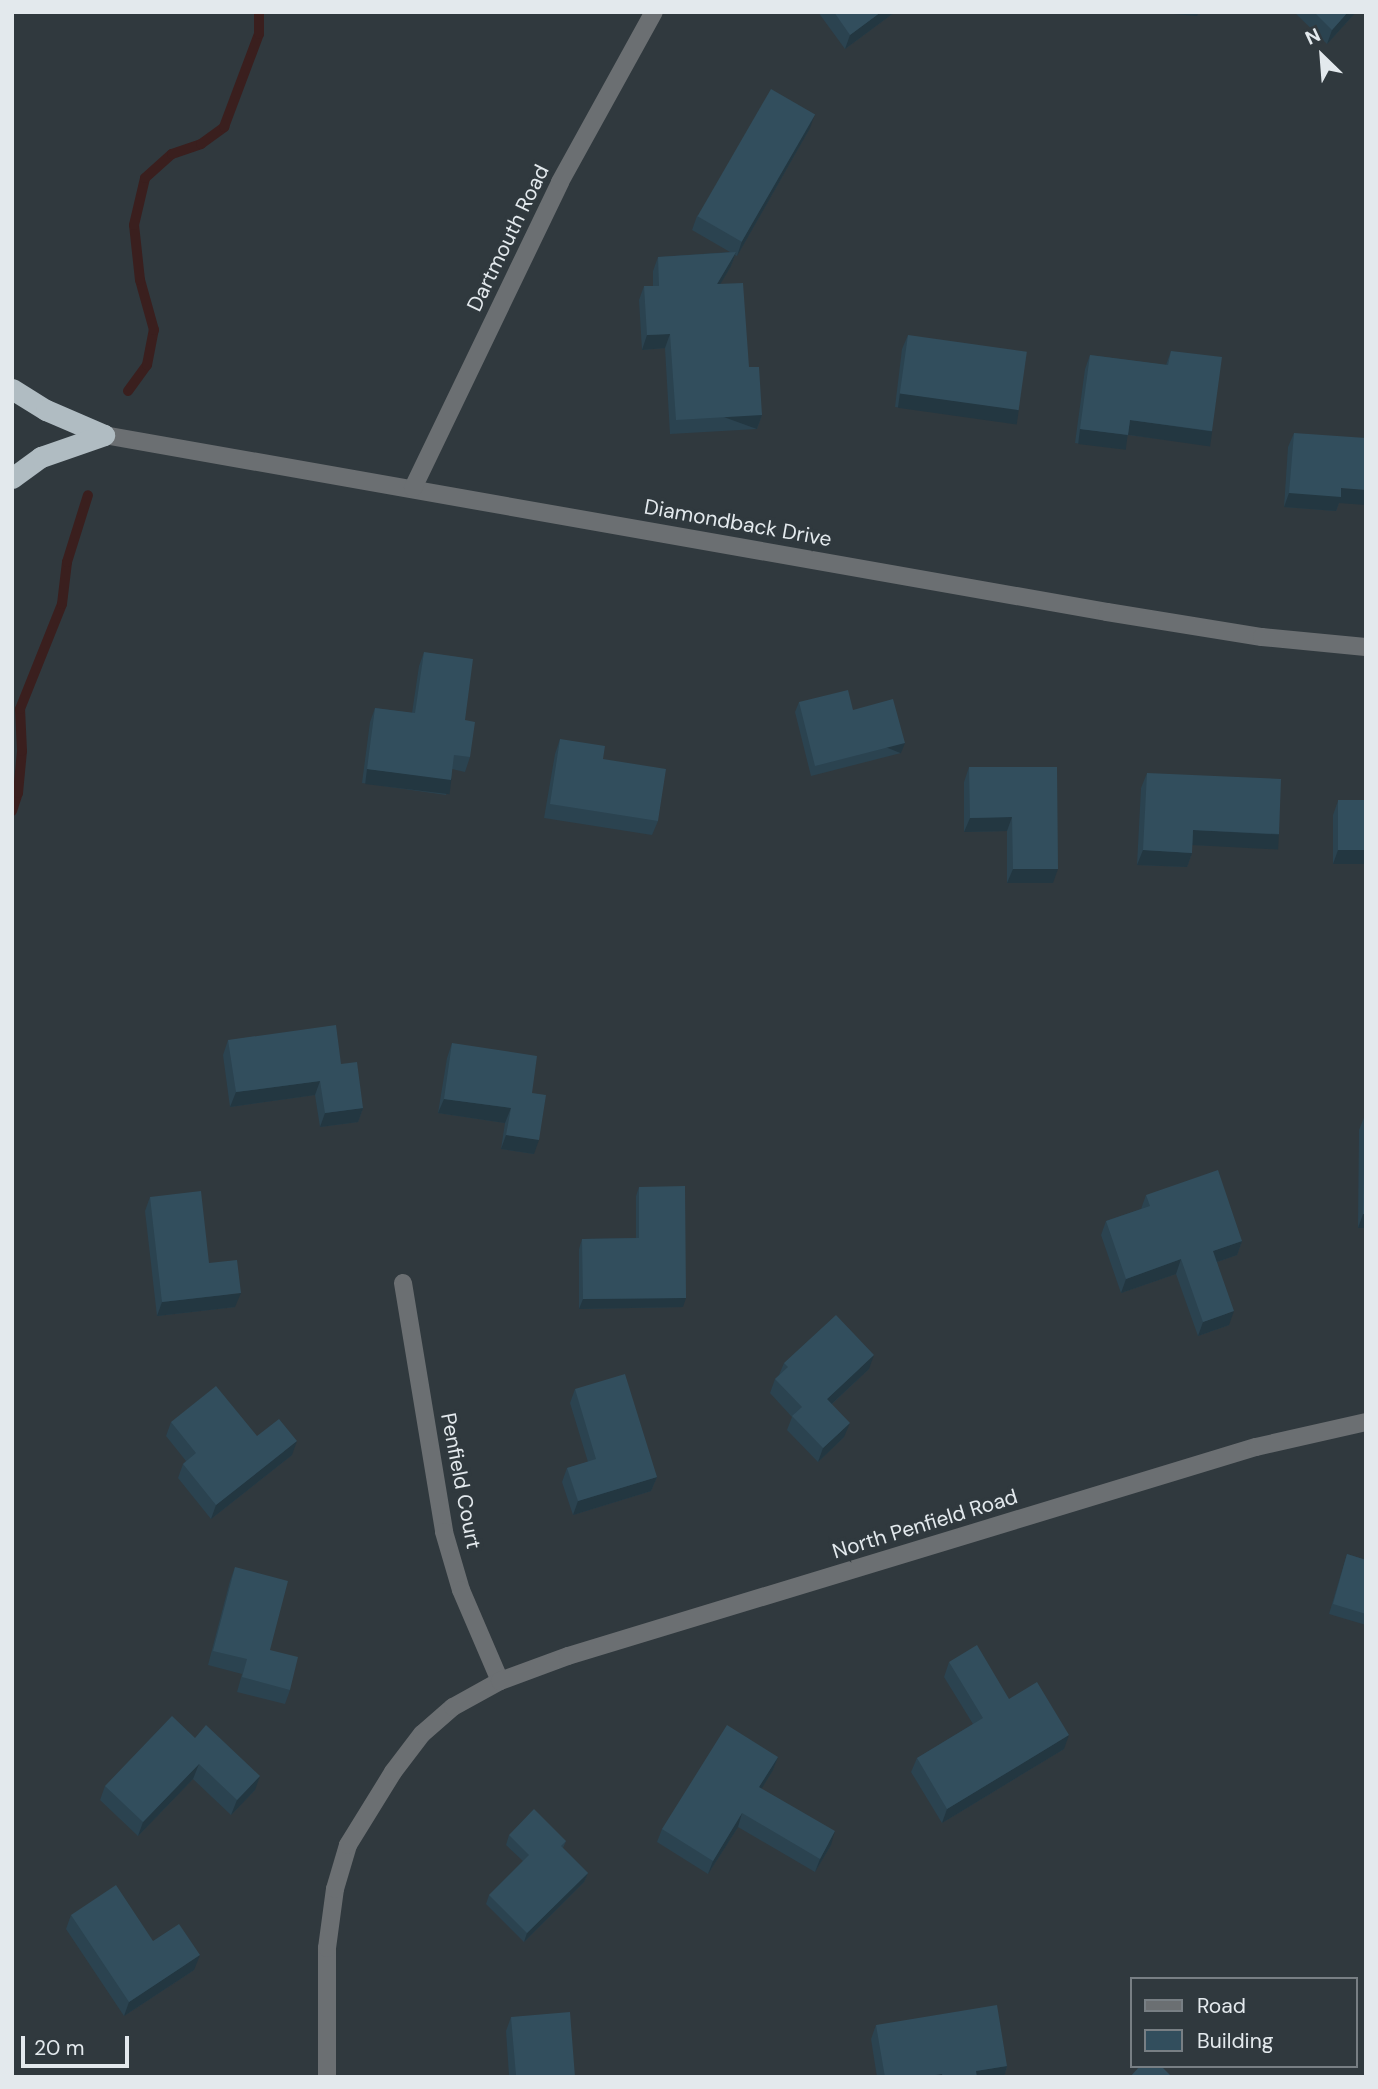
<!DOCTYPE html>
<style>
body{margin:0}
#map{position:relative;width:1378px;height:2089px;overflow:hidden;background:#30393e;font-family:"DM Sans",sans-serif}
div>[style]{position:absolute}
.stream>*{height:10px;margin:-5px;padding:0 5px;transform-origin:5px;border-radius:5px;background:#3a1f1e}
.minor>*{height:18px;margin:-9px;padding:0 9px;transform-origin:9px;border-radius:9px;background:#6b6f72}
.motorway>*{height:21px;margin:-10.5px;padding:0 10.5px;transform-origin:10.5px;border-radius:10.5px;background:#b0bcc2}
.wall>*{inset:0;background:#2b4350}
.shaded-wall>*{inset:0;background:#233741;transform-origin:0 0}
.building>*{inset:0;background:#324e5d;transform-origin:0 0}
span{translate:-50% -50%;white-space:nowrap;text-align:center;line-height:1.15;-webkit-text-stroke:7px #30393e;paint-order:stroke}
.street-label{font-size:21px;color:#e3e9ed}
.frame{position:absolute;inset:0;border:14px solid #e3e9ed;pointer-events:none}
.legend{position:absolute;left:1130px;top:1977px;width:228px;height:91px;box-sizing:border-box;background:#30393e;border:2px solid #787f84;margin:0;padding:9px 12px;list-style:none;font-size:21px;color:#e3e9ed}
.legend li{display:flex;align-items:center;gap:14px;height:35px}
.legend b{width:35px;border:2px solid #787f84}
.north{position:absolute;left:1287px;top:21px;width:70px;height:70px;-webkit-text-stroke:5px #30393e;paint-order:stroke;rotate:335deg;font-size:19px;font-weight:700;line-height:28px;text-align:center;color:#e3e9ed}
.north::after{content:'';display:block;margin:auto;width:24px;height:32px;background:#e3e9ed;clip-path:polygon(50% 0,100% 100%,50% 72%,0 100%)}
.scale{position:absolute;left:21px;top:2036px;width:108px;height:32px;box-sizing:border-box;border:4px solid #e3e9ed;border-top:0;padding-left:9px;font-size:21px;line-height:24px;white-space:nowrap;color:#e3e9ed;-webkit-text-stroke:5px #30393e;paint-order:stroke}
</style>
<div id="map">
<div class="stream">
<div style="left:128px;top:391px;width:32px;rotate:-54deg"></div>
<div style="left:147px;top:365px;width:36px;rotate:-79deg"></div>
<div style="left:154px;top:330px;width:52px;rotate:-105.6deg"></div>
<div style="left:140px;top:280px;width:55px;rotate:-96.2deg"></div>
<div style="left:134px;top:225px;width:48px;rotate:-76.8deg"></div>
<div style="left:145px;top:178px;width:36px;rotate:-42deg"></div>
<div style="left:172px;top:154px;width:31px;rotate:-19deg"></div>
<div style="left:201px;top:144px;width:29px;rotate:-36deg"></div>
<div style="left:224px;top:127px;width:99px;rotate:-69.4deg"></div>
<div style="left:259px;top:34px;width:22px;rotate:-90deg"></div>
<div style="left:12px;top:811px;width:19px;rotate:-72deg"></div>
<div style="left:18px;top:793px;width:42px;rotate:-84.6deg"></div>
<div style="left:22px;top:751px;width:42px;rotate:-92.7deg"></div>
<div style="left:20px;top:709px;width:113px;rotate:-68.2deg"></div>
<div style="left:62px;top:604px;width:42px;rotate:-83.2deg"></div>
<div style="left:67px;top:562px;width:70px;rotate:-72.6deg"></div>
</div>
<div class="minor">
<div style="left:104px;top:435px;width:1018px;rotate:10.01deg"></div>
<div style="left:1107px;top:612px;width:157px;rotate:9.2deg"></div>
<div style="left:1262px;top:637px;width:104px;rotate:5.5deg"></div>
<div style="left:413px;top:488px;width:339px;rotate:-64.3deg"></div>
<div style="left:560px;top:182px;width:194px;rotate:-61.1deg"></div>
<div style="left:403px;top:1283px;width:252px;rotate:80.6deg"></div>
<div style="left:444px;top:1532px;width:60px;rotate:73.7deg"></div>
<div style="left:461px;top:1590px;width:99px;rotate:66.8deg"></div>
<div style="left:327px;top:2077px;width:129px;rotate:-90deg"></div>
<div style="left:327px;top:1948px;width:60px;rotate:-82.3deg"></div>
<div style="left:335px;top:1889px;width:46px;rotate:-73.5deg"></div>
<div style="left:348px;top:1845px;width:86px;rotate:-58.3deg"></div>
<div style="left:393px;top:1772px;width:48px;rotate:-52.7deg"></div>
<div style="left:422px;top:1734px;width:41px;rotate:-41.1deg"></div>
<div style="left:453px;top:1707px;width:54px;rotate:-29deg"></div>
<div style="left:500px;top:1681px;width:72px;rotate:-20.2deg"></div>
<div style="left:568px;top:1656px;width:719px;rotate:-16.9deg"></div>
<div style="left:1256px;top:1447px;width:113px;rotate:-12.8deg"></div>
</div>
<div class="motorway">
<div style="left:12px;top:389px;width:40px;rotate:32deg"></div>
<div style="left:46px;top:410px;width:63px;rotate:23.3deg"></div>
<div style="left:12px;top:478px;width:36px;rotate:-36deg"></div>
<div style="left:41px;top:457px;width:67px;rotate:-19.2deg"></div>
</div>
<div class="wall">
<div style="clip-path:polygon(818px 12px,895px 12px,845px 49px)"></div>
<div style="clip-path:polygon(1294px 12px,1356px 12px,1327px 44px)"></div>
<div style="clip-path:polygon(810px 128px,737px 256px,735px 255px,731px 266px,720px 284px,749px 367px,762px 415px,757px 429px,670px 434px,665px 348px,642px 350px,639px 300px,644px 286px,653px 286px,653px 271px,658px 257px,730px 252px,692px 230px,697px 216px)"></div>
<div style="clip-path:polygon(908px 335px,1013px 423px,895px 407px,902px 349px)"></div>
<div style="clip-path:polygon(1171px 351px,1212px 431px,1207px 445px,1128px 435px,1123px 449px,1075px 443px,1085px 369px,1090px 355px,1166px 365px)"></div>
<div style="clip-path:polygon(1294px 433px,1339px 503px,1336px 511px,1284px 507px,1288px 447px)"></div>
<div style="clip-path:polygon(424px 652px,465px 720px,470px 757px,465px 772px,452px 769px,451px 780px,446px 795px,362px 783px,370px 722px,375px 708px,412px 713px,419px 666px)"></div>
<div style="clip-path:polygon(799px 702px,853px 710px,901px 753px,811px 776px,795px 712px)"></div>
<div style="clip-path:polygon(560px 739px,603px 759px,658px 821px,652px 835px,544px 818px,555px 754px)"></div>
<div style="clip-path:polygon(969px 767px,1057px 767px,1053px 883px,1007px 883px,1007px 831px,964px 832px,964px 782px)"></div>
<div style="clip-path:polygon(1147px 773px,1279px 834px,1274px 848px,1192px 845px,1192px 853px,1187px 867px,1137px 865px,1141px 788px)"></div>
<div style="clip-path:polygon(1366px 800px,1366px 864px,1333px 864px,1333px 815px,1338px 801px)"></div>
<div style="clip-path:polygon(228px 1040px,341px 1064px,363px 1108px,358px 1122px,320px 1127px,315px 1095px,230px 1107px,223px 1055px)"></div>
<div style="clip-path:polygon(452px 1043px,532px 1093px,534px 1154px,501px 1149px,505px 1123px,438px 1113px,447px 1058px)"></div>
<div style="clip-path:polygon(1365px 1115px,1366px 1228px,1358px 1228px,1359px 1130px)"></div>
<div style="clip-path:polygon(639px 1187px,683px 1307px,579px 1309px,579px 1249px,582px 1239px,636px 1238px,636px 1196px)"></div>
<div style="clip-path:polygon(1146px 1195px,1242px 1241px,1237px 1255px,1217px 1262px,1229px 1325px,1198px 1336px,1176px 1274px,1121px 1293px,1101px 1235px,1106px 1221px,1141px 1209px)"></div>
<div style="clip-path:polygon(150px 1197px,209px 1263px,235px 1307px,157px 1316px,145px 1211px)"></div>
<div style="clip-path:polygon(784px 1363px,869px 1369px,832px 1404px,844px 1437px,818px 1462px,787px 1430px,792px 1417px,770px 1393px,775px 1379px,779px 1375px)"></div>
<div style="clip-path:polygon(575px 1389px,657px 1477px,651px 1491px,573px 1515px,562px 1482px,567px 1468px,588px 1462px,570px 1403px)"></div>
<div style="clip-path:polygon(171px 1422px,257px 1436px,292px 1455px,211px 1519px,178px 1478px,183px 1464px,186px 1461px,166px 1436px)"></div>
<div style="clip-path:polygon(1347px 1554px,1366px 1560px,1366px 1625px,1329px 1614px)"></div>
<div style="clip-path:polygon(235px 1567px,270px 1650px,290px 1690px,285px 1704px,237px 1692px,242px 1674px,208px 1665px,230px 1581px)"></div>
<div style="clip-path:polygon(949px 1662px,1009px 1699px,1064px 1749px,942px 1823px,911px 1772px,917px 1758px,973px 1724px,944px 1677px)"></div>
<div style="clip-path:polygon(195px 1738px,255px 1790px,231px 1815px,193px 1779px,138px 1836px,100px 1800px,105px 1786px)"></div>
<div style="clip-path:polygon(778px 1757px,773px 1770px,761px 1789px,831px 1845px,815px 1872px,738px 1827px,708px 1874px,657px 1842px,662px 1829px)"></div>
<div style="clip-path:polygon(509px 1835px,566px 1841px,563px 1848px,588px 1873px,584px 1882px,524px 1942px,486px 1904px,489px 1895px,523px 1861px,506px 1845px)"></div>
<div style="clip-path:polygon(71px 1915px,153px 1941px,194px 1970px,124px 2016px,66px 1929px)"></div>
<div style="clip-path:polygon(511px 2017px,575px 2077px,509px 2075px,506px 2031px)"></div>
<div style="clip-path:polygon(876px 2025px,1007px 2066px,1004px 2077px,877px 2077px,871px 2039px)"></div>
</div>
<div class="shaded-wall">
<div style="clip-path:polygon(881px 12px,895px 12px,845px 49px,850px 35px)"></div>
<div style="clip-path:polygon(1152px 12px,1199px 12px,1197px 16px)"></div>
<div style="clip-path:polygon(1348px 12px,1356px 12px,1327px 44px,1332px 30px)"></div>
<div style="clip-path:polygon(815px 114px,810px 128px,737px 256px,742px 241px)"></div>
<div style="clip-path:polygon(736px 252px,731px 266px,712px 298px,717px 284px)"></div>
<div style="clip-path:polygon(670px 334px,665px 348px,642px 350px,647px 335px)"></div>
<div style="left:900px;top:393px;width:120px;height:15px;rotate:8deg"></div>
<div style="left:762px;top:415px;width:15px;height:86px;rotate:110deg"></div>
<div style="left:1130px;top:420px;width:83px;height:15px;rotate:8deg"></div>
<div style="left:1080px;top:429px;width:48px;height:15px;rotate:7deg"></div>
<div style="clip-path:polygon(1341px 488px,1366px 490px,1366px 505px,1339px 503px,1336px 511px,1284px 507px,1289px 493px)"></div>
<div style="left:905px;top:743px;width:11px;height:93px;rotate:112deg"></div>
<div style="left:367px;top:769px;width:85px;height:15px;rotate:7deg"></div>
<div style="clip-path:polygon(1012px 817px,1007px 831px,964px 832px,970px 818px)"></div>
<div style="left:1193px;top:830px;width:86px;height:15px;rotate:3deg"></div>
<div style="clip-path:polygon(1143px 850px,1192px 853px,1187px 867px,1137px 865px)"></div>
<div style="clip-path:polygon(1338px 850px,1366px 850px,1366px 864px,1333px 864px)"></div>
<div style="clip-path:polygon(1013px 869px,1058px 869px,1053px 883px,1007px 883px)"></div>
<div style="clip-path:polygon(320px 1081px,315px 1095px,230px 1107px,236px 1092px)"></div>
<div style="clip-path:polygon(444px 1099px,511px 1108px,505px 1123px,438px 1113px)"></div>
<div style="clip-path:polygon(363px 1108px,358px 1122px,320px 1127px,325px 1113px)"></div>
<div style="clip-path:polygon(506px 1135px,539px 1140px,534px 1154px,501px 1149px)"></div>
<div style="clip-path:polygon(1363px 1214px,1366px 1214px,1366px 1228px,1358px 1228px)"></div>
<div style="clip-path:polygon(1242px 1241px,1237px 1255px,1208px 1265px,1213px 1251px)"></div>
<div style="clip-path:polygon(1181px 1259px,1176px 1274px,1121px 1293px,1126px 1279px)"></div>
<div style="clip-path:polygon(241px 1293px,235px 1307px,157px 1316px,162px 1302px)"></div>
<div style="clip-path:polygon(686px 1298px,683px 1307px,579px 1309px,583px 1299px)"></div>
<div style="clip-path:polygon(1234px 1311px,1229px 1325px,1198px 1336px,1203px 1322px)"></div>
<div style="clip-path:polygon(874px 1355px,869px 1369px,822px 1413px,827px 1399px)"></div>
<div style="clip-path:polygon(850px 1423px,844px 1437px,818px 1462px,823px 1448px)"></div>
<div style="clip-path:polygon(297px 1441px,292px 1455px,211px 1519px,216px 1505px)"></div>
<div style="clip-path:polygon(657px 1477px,651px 1491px,573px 1515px,578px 1501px)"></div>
<div style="clip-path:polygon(1069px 1735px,1064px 1749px,942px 1823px,947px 1809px)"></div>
<div style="clip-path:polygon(778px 1757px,773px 1770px,754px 1801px,759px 1787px)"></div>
<div style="clip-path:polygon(199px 1764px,193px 1779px,138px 1836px,143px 1822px)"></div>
<div style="clip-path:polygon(260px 1776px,255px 1790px,231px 1815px,237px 1800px)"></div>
<div style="clip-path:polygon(742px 1813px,738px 1827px,708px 1874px,713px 1861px)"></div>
<div style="clip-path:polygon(835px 1831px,831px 1845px,815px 1872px,820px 1859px)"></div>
<div style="clip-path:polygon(588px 1873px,584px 1882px,524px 1942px,527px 1933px)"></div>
<div style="clip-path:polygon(200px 1955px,194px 1970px,124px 2016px,129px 2002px)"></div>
<div style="clip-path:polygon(1007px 2066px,1004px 2077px,974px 2077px,976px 2071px)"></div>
<div style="clip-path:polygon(942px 2074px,941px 2077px,922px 2077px)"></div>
</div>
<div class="building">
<div style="clip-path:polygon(834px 12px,881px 12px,850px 35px)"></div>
<div style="clip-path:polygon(1314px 12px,1348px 12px,1332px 30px)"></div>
<div style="left:771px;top:89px;width:51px;height:147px;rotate:30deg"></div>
<div style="clip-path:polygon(736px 252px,717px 284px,743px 283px,749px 367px,759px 367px,762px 415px,676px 420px,670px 334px,647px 335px,644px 286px,659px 286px,658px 257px)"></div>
<div style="left:908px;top:335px;width:120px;height:59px;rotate:8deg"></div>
<div style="clip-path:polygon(1171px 351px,1222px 357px,1212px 431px,1130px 420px,1128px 435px,1080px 429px,1090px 355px,1168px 365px)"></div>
<div style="clip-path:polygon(1294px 433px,1366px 438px,1366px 490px,1341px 488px,1341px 497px,1289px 493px)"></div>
<div style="clip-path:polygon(424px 652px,473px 659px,465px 720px,475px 722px,470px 757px,454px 755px,451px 780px,367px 769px,375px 708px,415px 713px)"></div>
<div style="clip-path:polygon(848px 690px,853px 710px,893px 699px,905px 743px,815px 766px,799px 702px)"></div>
<div style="clip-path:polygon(560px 739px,605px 746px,603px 759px,666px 769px,658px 821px,550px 804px)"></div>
<div style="clip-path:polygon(969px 767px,1057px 767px,1058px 869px,1013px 869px,1012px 817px,970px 818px)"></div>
<div style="clip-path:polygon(1147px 773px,1281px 779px,1279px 834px,1193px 830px,1192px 853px,1143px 850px)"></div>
<div style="left:1366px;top:800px;width:50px;height:28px;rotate:90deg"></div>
<div style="clip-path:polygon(336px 1025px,341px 1064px,357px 1062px,363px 1108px,325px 1113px,320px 1081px,236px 1092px,228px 1040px)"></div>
<div style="clip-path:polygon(452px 1043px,537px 1056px,532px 1093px,546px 1095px,539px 1140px,506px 1135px,511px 1108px,444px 1099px)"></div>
<div style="clip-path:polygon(1365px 1115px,1366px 1115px,1366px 1214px,1363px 1214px)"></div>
<div style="clip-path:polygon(1218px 1170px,1242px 1241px,1213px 1251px,1234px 1311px,1203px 1322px,1181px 1259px,1126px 1279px,1106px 1221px,1150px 1206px,1146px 1195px)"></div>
<div style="clip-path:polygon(685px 1186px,686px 1298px,583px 1299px,582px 1239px,639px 1238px,639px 1187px)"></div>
<div style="clip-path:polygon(201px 1191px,209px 1263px,237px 1260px,241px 1293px,162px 1302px,150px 1197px)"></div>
<div style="clip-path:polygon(836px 1315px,874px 1355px,827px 1399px,850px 1423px,823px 1448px,792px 1416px,802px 1407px,775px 1379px,788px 1367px,784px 1363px)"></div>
<div style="clip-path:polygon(625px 1374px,657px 1477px,578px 1501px,567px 1468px,596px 1459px,575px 1389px)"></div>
<div style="clip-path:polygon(216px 1386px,257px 1436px,279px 1419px,297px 1441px,216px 1505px,183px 1464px,196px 1453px,171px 1422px)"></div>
<div style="clip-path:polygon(1347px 1554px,1366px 1560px,1366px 1614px,1333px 1604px)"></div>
<div style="clip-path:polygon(235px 1567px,288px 1581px,270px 1650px,298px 1657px,290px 1690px,242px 1677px,247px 1659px,213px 1651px)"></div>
<div style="clip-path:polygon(977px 1645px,1009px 1699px,1037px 1682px,1069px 1735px,947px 1809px,917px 1758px,983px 1718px,949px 1662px)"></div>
<div style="clip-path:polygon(172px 1716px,195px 1738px,206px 1725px,260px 1776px,237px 1800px,199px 1764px,143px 1822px,105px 1786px)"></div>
<div style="clip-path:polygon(727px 1725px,778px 1757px,759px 1787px,835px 1831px,820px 1859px,742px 1813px,713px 1861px,662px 1829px)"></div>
<div style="clip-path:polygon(534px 1809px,566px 1841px,561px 1846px,588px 1873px,527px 1933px,489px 1895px,529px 1855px,509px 1835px)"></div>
<div style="clip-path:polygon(116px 1885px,153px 1941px,179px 1924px,200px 1955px,129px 2002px,71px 1915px)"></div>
<div style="clip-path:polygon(997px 2005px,1007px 2066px,976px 2071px,977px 2077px,943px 2077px,942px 2074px,922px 2077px,885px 2077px,876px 2025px)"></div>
<div style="clip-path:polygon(570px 2012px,575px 2077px,493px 2077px,516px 2075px,511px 2017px)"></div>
<div style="clip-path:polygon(1140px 2066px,1161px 2066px,1172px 2077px,1130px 2077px)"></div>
</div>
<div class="street-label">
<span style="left:508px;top:238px;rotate:-64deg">Dartmouth Road</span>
<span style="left:738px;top:523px;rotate:10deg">Diamondback Drive</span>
<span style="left:461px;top:1481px;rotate:79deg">Penfield Court</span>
<span style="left:925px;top:1524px;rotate:-17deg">North Penfield Road</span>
</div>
<div class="frame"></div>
<ul class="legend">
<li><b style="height:9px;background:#6b6f72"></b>Road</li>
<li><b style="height:19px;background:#324e5d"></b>Building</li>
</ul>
<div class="north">N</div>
<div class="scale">20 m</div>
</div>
